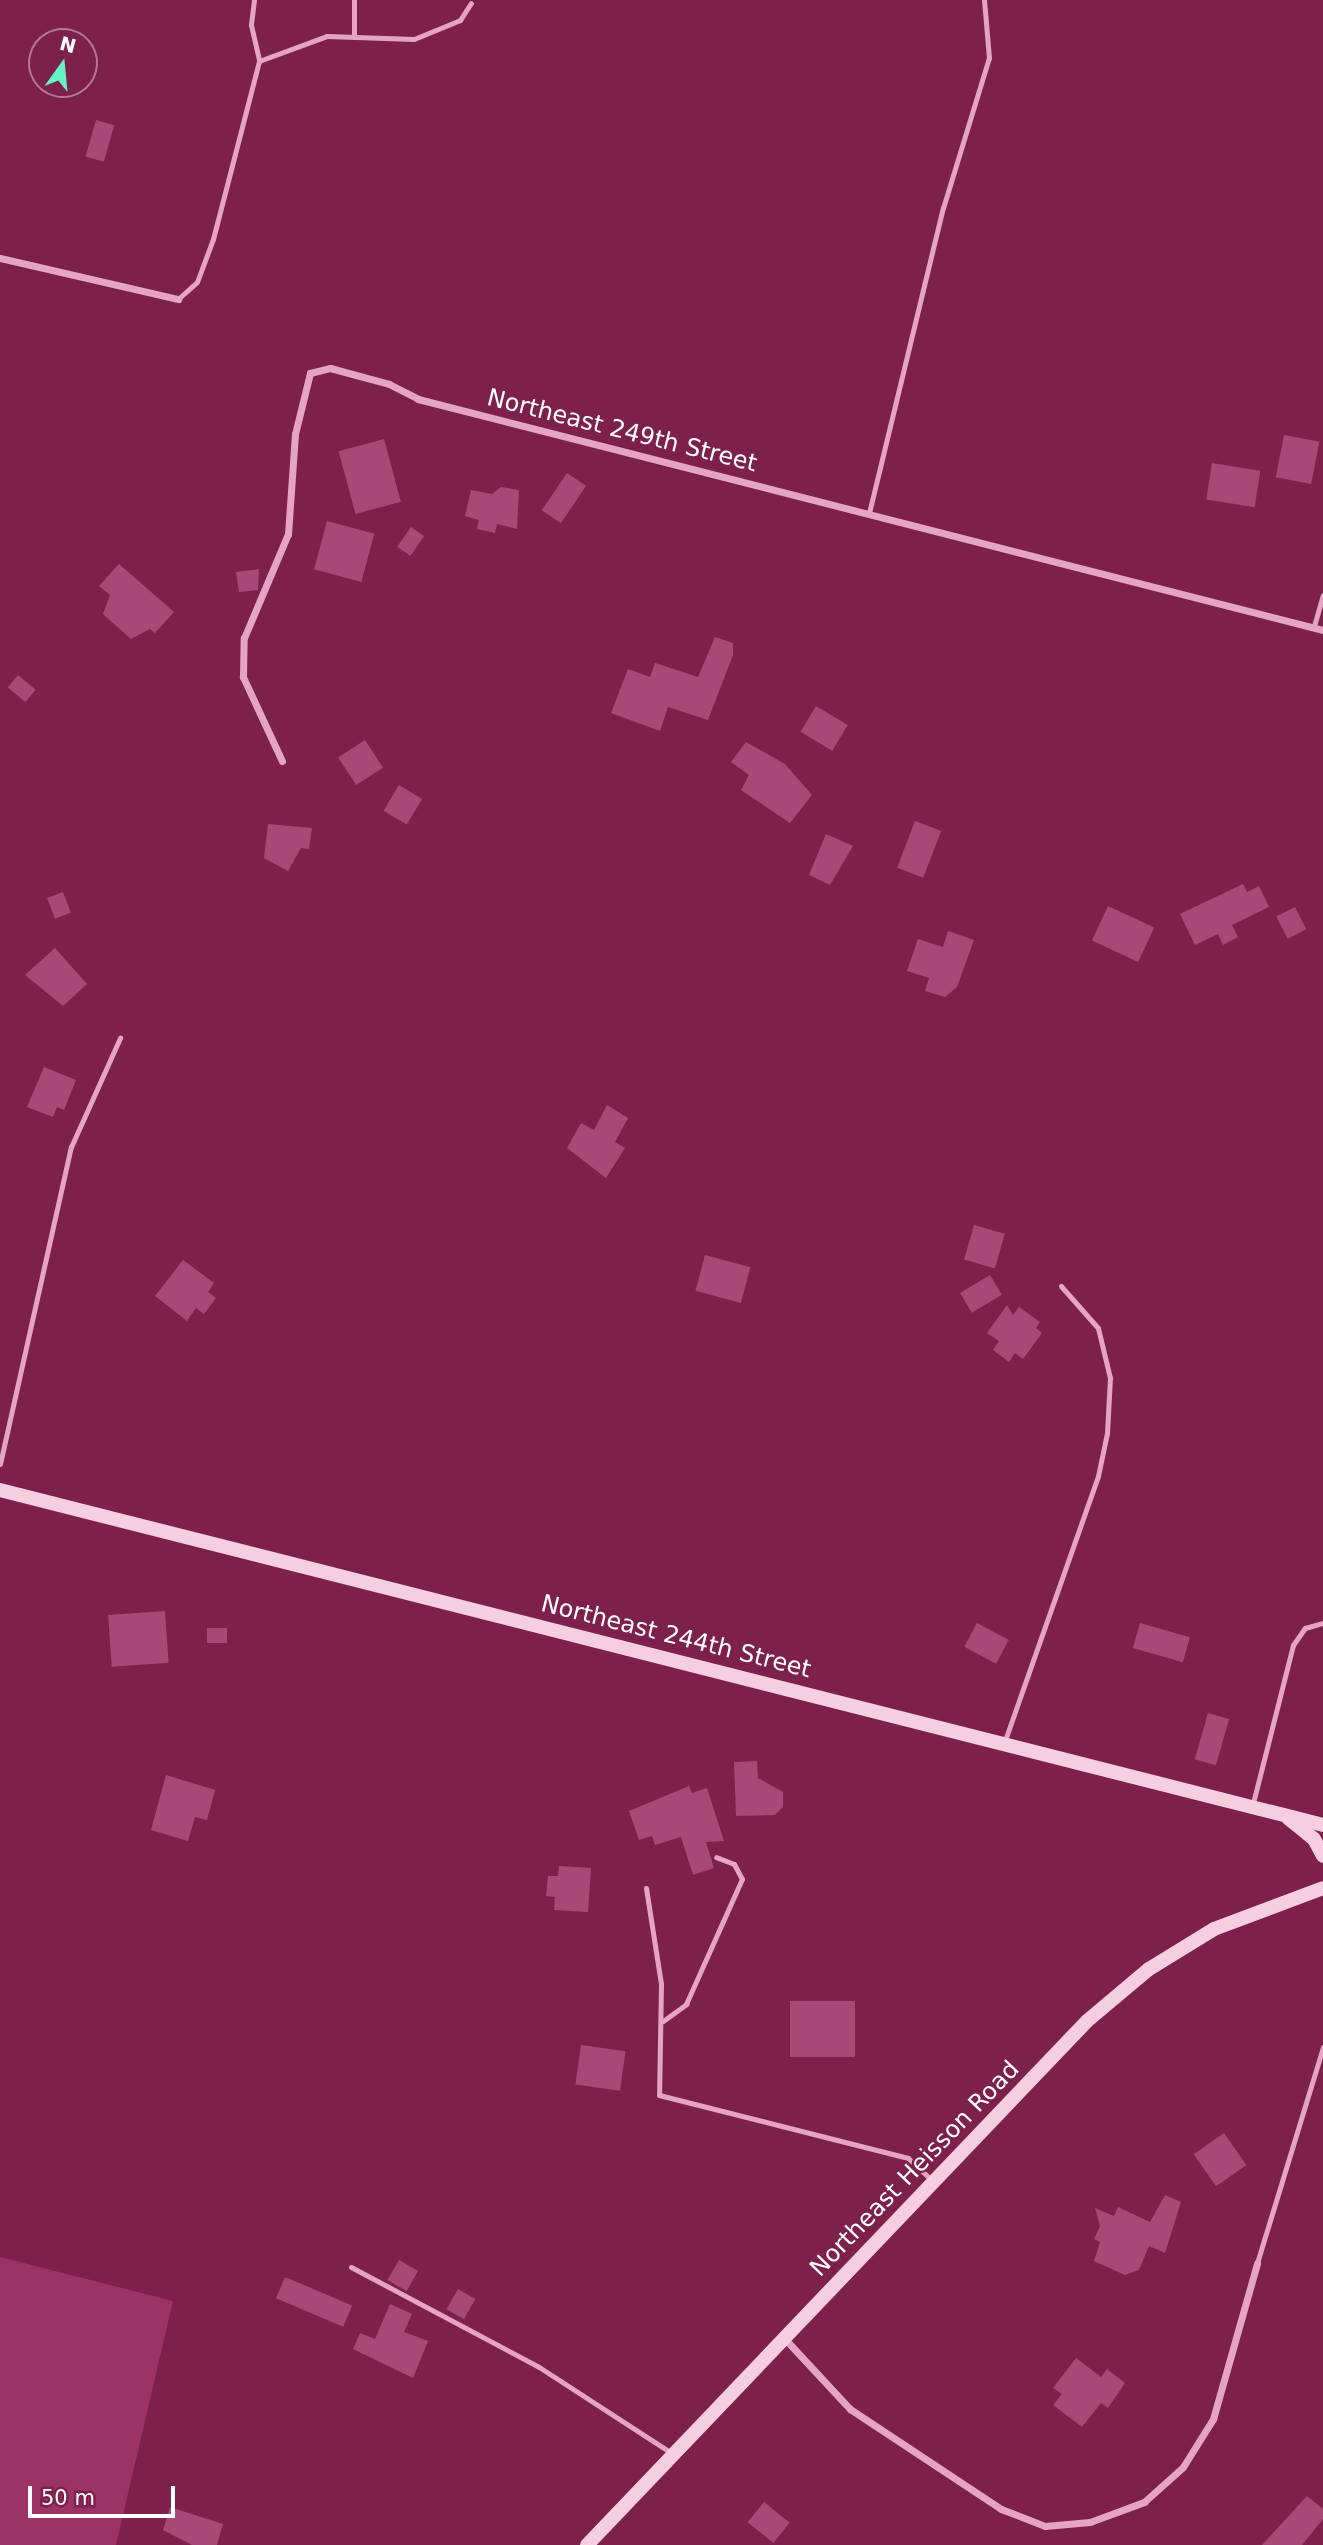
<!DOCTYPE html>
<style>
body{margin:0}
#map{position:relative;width:1323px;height:2545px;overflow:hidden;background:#7d214c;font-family:"DejaVu Sans",sans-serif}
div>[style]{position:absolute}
.green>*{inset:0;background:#9b3366}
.building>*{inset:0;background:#a64977;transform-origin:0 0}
.lane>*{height:5px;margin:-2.5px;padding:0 2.5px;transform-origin:2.5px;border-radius:2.5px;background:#e6a4c4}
.street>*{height:7px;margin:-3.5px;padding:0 3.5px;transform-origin:3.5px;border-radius:3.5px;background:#e6a4c4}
.secondary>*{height:14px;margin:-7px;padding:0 7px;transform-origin:7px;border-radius:7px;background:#f5cee0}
span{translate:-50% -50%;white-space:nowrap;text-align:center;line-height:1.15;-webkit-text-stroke:5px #7d214c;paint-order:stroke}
.street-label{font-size:24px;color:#fff}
.north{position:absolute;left:28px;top:28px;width:70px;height:70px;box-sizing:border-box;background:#7d214c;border:2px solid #b17a94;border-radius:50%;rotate:15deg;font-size:19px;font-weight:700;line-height:28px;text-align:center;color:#fff}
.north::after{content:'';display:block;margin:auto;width:24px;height:32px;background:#65f3c4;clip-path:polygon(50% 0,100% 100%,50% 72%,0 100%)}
.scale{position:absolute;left:28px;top:2486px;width:147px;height:32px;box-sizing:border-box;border:4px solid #fff;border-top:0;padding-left:9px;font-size:21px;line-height:24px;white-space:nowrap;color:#fff;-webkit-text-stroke:5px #7d214c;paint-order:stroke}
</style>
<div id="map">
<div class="green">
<div style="clip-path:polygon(0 2257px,173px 2301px,116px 2545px,0 2545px)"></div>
</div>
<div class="building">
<div style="left:96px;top:120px;width:19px;height:38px;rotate:16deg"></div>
<div style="left:1284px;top:435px;width:36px;height:43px;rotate:11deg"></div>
<div style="left:384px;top:439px;width:65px;height:47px;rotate:75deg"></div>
<div style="left:1212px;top:463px;width:49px;height:37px;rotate:9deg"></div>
<div style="left:567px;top:473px;width:23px;height:45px;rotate:34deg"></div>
<div style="clip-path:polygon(501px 487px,519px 490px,517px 529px,497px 524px,495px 533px,477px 529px,479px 520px,465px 516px,471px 490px,492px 494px)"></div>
<div style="left:327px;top:521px;width:49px;height:50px;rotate:15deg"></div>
<div style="left:411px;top:527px;width:16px;height:24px;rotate:35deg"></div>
<div style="clip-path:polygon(119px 564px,174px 612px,155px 633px,150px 629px,131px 639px,103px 614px,110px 595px,99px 586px)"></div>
<div style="clip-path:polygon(259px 569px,258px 590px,239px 592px,236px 572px)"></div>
<div style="clip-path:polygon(715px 637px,733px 643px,733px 655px,708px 720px,668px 707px,660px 731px,611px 713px,628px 669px,650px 677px,655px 663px,698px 677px)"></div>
<div style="left:18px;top:675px;width:23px;height:16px;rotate:40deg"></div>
<div style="left:816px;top:706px;width:37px;height:30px;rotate:31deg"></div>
<div style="left:365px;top:740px;width:33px;height:32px;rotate:57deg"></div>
<div style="clip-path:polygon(746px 742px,785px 764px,812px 795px,790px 823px,741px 790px,749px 775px,731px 762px)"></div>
<div style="left:399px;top:785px;width:27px;height:30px;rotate:31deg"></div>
<div style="left:915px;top:821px;width:28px;height:50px;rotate:21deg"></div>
<div style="clip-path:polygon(268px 824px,312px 828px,309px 849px,301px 848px,288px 871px,264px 858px)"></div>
<div style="clip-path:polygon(826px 834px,853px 846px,830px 885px,809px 875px)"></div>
<div style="clip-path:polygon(1243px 884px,1247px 892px,1259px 886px,1269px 907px,1232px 925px,1238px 937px,1223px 945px,1218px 934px,1195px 945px,1180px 914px)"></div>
<div style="left:63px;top:892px;width:22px;height:17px;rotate:69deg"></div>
<div style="left:1108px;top:906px;width:51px;height:38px;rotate:25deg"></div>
<div style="left:1295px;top:907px;width:25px;height:21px;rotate:63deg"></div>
<div style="clip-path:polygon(948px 931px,974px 940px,957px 987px,945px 997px,925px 991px,929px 978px,907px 971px,918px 939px,943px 947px)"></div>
<div style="clip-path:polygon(55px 948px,87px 984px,63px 1006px,25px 975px)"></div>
<div style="clip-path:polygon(44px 1067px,76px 1080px,64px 1110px,57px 1107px,53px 1117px,27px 1107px)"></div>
<div style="clip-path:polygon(607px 1105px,628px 1118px,615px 1142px,625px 1148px,606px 1178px,567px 1148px,581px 1123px,594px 1130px)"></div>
<div style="left:974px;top:1225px;width:32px;height:36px;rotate:16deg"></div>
<div style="left:705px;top:1255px;width:47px;height:37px;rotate:15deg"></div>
<div style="clip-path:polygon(183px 1260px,214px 1283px,208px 1292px,216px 1298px,204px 1314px,196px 1308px,187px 1321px,155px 1296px)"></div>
<div style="left:990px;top:1275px;width:23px;height:35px;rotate:59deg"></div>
<div style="clip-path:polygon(1007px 1305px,1013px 1315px,1019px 1307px,1040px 1322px,1036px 1328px,1042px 1333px,1023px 1359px,1015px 1353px,1009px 1362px,993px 1350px,999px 1341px,987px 1333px)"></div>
<div style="left:165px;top:1611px;width:52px;height:57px;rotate:86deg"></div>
<div style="left:977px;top:1623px;width:36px;height:27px;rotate:28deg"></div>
<div style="left:1140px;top:1623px;width:52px;height:26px;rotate:16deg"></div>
<div style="left:207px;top:1628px;width:20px;height:15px"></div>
<div style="left:1208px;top:1713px;width:22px;height:48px;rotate:16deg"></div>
<div style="clip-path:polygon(757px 1761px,758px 1778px,783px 1792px,783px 1807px,775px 1815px,736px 1816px,734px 1762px)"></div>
<div style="clip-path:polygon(166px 1775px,215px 1790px,207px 1820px,195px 1817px,188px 1841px,151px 1830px)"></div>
<div style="clip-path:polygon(689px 1786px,692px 1793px,707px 1788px,724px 1841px,706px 1842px,714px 1868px,693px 1875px,681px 1837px,655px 1845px,652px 1836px,639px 1840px,629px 1811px)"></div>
<div style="clip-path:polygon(559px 1866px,591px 1868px,588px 1912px,554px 1910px,555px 1897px,546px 1896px,548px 1876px,558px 1876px)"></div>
<div style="left:790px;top:2001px;width:65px;height:56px"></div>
<div style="left:581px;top:2045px;width:45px;height:40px;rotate:8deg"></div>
<div style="left:1224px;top:2133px;width:39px;height:37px;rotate:55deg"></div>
<div style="clip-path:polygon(1165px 2195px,1181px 2202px,1165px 2253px,1149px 2246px,1139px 2270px,1125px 2275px,1094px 2261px,1100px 2242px,1094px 2239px,1100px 2226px,1095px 2208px,1114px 2216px,1118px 2207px,1150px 2222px)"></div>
<div style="left:399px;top:2260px;width:22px;height:23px;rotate:30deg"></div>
<div style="left:285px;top:2277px;width:73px;height:23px;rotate:23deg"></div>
<div style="left:458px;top:2289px;width:20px;height:23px;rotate:30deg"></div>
<div style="clip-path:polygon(390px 2304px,412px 2314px,404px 2332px,428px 2341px,413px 2378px,353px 2349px,360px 2333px,375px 2339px)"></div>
<div style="clip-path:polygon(1076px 2358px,1101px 2377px,1107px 2369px,1125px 2383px,1108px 2408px,1101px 2403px,1082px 2427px,1053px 2405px,1062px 2394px,1053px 2388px)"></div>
<div style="clip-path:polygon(1307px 2496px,1323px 2509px,1323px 2519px,1302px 2545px,1262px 2545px)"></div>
<div style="left:764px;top:2502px;width:33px;height:26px;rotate:39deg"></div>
<div style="clip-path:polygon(170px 2507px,223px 2524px,217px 2545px,192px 2545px,163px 2530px)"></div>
</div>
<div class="lane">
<div style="left:254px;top:0;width:25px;rotate:97deg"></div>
<div style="left:251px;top:25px;width:37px;rotate:77deg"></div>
<div style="left:354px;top:37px;width:37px;rotate:-90deg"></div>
<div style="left:178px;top:299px;width:25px;rotate:-42deg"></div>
<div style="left:197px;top:282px;width:46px;rotate:-69.6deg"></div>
<div style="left:213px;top:239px;width:184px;rotate:-75.5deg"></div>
<div style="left:259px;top:61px;width:72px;rotate:-20.2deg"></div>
<div style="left:327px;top:36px;width:87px;rotate:2deg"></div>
<div style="left:414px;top:39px;width:50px;rotate:-22.4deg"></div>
<div style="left:460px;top:20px;width:20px;rotate:-57deg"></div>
<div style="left:869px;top:513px;width:314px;rotate:-76.4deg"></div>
<div style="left:943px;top:208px;width:157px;rotate:-73deg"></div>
<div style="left:989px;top:58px;width:58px;rotate:-94.9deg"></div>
<div style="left:1314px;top:626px;width:32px;rotate:-74deg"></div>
<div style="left:0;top:1464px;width:325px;rotate:-77.4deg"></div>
<div style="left:71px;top:1147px;width:120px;rotate:-65.8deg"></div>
<div style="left:1004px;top:1743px;width:283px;rotate:-70.6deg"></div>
<div style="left:1098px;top:1476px;width:44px;rotate:-78.2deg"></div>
<div style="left:1107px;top:1433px;width:55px;rotate:-86.9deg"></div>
<div style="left:1110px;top:1378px;width:51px;rotate:-103.5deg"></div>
<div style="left:1098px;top:1328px;width:56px;rotate:-131.4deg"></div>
<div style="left:1252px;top:1807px;width:167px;rotate:-75.8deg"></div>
<div style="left:1293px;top:1645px;width:21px;rotate:-55deg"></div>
<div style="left:1305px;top:1628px;width:19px;rotate:-16deg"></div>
<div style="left:646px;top:1888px;width:97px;rotate:81.1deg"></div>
<div style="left:661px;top:1984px;width:111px;rotate:91deg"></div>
<div style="left:659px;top:2095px;width:257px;rotate:14.2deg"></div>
<div style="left:908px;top:2158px;width:33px;rotate:43deg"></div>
<div style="left:663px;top:2021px;width:29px;rotate:-36deg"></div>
<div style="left:686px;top:2004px;width:137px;rotate:-65.9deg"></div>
<div style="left:742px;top:1879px;width:17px;rotate:-118deg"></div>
<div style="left:734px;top:1864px;width:19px;rotate:-159deg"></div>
<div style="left:1257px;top:2263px;width:226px;rotate:-73deg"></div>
<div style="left:351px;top:2267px;width:213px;rotate:28deg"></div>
<div style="left:539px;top:2367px;width:160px;rotate:33deg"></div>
</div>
<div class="street">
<div style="left:0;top:258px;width:183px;rotate:13deg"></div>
<div style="left:282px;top:761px;width:93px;rotate:-114.9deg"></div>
<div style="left:243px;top:677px;width:39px;rotate:-89deg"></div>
<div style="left:244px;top:638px;width:113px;rotate:-67.1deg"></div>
<div style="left:288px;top:534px;width:100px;rotate:-86deg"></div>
<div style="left:295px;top:434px;width:63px;rotate:-76.2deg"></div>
<div style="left:310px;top:373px;width:21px;rotate:-14deg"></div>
<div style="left:330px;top:368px;width:61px;rotate:15.2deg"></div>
<div style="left:389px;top:384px;width:33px;rotate:27deg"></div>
<div style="left:418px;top:399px;width:934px;rotate:14.32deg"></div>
<div style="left:785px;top:2339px;width:96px;rotate:47.1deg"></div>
<div style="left:850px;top:2409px;width:181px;rotate:33.5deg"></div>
<div style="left:1001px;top:2509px;width:47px;rotate:21.1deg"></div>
<div style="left:1045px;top:2526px;width:45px;rotate:-5.1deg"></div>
<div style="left:1090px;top:2522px;width:58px;rotate:-20.3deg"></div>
<div style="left:1144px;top:2502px;width:52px;rotate:-41.9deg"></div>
<div style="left:1183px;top:2467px;width:57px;rotate:-58deg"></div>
<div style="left:1213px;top:2419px;width:162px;rotate:-74.2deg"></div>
</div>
<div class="secondary">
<div style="left:0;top:1490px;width:1365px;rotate:14.21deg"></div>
<div style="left:1288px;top:1818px;width:33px;rotate:39deg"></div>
<div style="left:1314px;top:1839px;width:19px;rotate:62deg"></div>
<div style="left:587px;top:2545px;width:724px;rotate:-46.34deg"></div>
<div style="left:1087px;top:2021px;width:81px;rotate:-40deg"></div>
<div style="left:1149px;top:1969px;width:76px;rotate:-31.6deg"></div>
<div style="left:1214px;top:1929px;width:116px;rotate:-20.6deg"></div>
</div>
<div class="street-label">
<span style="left:622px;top:431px;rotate:14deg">Northeast 249th Street</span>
<span style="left:676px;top:1637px;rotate:14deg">Northeast 244th Street</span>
<span style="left:915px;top:2169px;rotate:-46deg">Northeast Heisson Road</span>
</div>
<div class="north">N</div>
<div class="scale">50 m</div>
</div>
